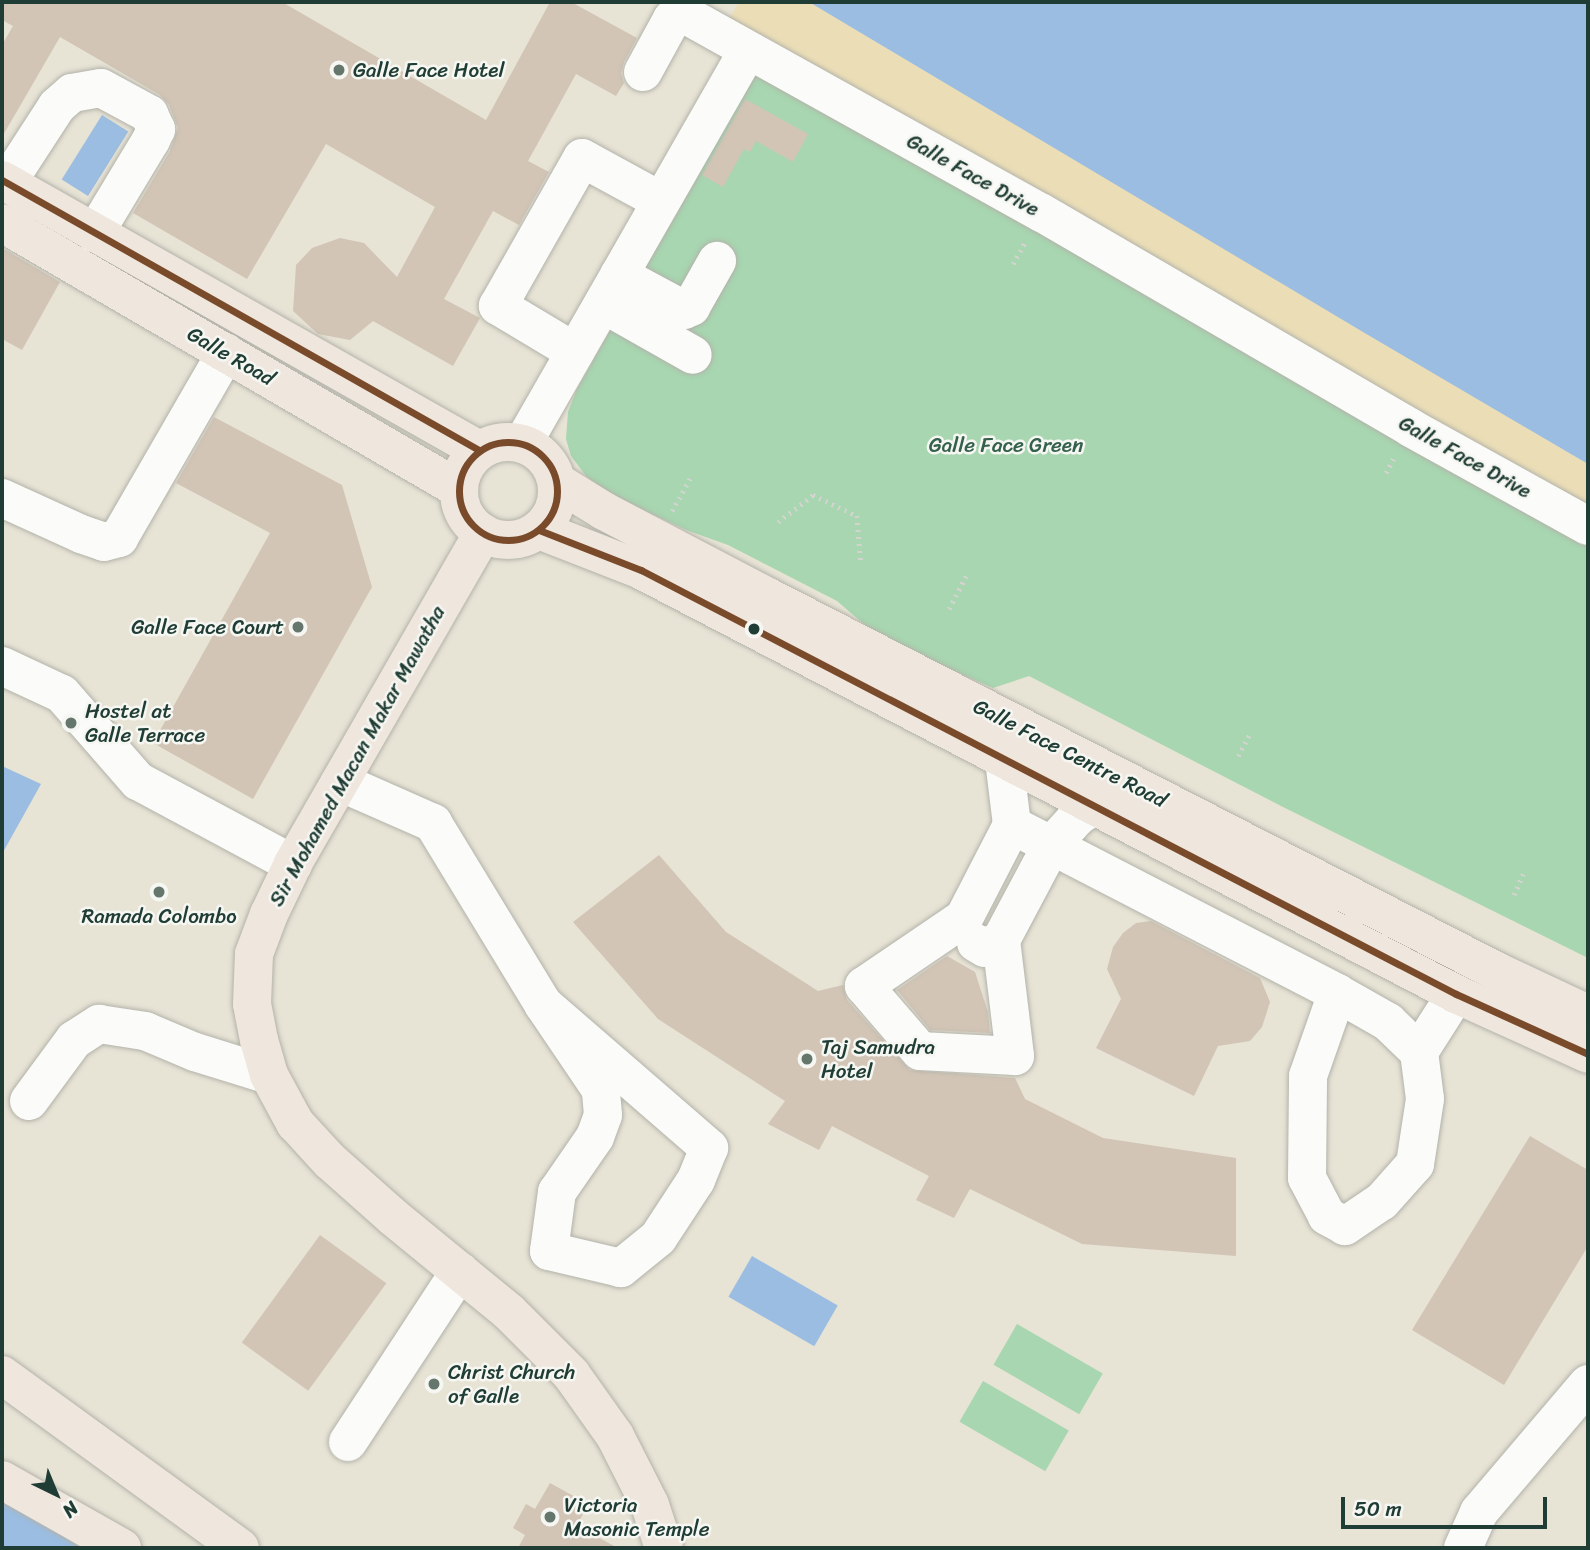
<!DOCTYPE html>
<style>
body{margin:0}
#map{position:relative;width:1590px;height:1550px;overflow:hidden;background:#e7e3d5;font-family:Sriracha,sans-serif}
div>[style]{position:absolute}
.green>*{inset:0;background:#a7d6b0;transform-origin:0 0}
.sand>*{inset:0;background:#ebdeb7}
.water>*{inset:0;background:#9abde1;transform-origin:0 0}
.building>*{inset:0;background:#d2c5b6;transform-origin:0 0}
.path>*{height:4.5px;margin-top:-2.25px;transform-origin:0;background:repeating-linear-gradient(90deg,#d3d4d0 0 2px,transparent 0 7px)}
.roads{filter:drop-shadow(0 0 2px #b3b3aa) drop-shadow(0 0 2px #b3b3aa)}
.minor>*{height:38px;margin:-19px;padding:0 19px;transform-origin:19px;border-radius:19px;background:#fbfbf9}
.major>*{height:38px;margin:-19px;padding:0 19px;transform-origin:19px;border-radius:19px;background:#efe6de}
.highway>*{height:38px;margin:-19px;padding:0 19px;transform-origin:19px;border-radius:19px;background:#efe6de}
.highway>.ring{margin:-19px;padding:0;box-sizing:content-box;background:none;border:38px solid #efe6de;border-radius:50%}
.bus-1>*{height:7px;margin:-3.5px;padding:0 3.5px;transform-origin:3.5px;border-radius:3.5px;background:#7a4b2a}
.bus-1>.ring{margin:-3.5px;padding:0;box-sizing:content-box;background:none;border:7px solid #7a4b2a;border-radius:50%}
.dots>*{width:19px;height:19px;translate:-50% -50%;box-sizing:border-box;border:4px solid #f6f6f2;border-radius:50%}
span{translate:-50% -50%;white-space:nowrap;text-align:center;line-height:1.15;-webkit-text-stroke:5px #f6f6f2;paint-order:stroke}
.poi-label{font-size:21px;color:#1f3d34}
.left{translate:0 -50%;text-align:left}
.right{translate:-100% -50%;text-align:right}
.street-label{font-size:21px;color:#1f3d34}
.park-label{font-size:21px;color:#34614c}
.frame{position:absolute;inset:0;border:4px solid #1f3d34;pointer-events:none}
.north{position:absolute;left:21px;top:1459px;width:70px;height:70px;-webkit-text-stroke:5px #f6f6f2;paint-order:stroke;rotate:137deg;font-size:19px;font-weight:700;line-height:28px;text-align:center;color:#1f3d34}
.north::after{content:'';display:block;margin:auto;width:24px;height:32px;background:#1f3d34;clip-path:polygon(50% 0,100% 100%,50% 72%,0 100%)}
.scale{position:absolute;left:1341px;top:1497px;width:206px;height:32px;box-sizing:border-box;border:4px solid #1f3d34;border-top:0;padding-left:9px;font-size:21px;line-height:24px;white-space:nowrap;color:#1f3d34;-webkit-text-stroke:5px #f6f6f2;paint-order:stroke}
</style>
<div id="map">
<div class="green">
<div style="clip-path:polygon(770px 45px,1588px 514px,1588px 958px,1281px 806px,1029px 676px,993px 688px,881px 639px,837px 601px,728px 545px,686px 530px,637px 507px,605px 491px,586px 476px,571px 456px,566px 439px,568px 412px,577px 389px)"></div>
<div style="left:1017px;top:1324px;width:99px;height:47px;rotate:30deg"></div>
<div style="left:983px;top:1381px;width:99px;height:47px;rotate:30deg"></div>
</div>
<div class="sand">
<div style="clip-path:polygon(739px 2px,809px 2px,1588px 464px,1588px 514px,729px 19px)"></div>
</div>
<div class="water">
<div style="clip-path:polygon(809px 2px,1588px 2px,1588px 464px,1363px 332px)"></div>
<div style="left:102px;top:115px;width:31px;height:76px;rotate:32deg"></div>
<div style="clip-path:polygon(2px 766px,41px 784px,2px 854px)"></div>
<div style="left:752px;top:1256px;width:99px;height:47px;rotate:30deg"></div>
<div style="clip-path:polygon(2px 1493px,81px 1548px,2px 1548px)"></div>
</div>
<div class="building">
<div style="clip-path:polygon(2px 2px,282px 2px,486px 120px,550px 2px,571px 2px,637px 38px,624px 62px,621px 73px,624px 83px,616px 96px,576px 74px,528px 161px,549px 172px,519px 225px,493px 211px,444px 299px,480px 318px,453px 366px,373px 321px,350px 340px,318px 334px,293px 311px,296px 265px,312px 248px,340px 238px,364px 243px,397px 277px,435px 207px,326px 144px,247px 279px,133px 213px,170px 151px,178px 128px,169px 105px,160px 95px,124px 74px,60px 37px,2px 137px,2px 45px,13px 26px,2px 20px)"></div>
<div style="clip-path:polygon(745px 99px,808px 134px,793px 162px,756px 141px,750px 152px,744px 149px,723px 187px,702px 175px)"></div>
<div style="clip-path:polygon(2px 248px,60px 282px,22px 350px,2px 339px)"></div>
<div style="clip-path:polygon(214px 417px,342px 485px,372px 587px,253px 799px,153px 743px,270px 533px,176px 483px)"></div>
<div style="clip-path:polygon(659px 855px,726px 932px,818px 991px,843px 985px,847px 1000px,910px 1070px,1015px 1078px,1025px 1099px,1103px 1138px,1236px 1158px,1236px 1256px,1082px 1244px,970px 1189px,954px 1218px,916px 1200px,929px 1176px,832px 1126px,819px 1150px,768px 1124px,785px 1101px,658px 1019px,573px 922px)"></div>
<div style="clip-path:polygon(1151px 921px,1260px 978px,1270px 1002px,1262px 1027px,1250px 1041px,1218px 1046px,1194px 1096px,1096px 1048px,1121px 999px,1107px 969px,1113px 947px,1123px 933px,1136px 923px)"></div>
<div style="clip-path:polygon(947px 956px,975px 972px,988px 1012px,990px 1033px,930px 1030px,897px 990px)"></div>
<div style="clip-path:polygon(1530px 1136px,1588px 1170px,1588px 1246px,1504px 1385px,1412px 1330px)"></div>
<div style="left:320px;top:1235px;width:82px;height:133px;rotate:36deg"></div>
<div style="clip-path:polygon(550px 1483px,588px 1504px,577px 1526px,618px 1548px,518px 1548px,525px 1535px,513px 1528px,526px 1504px,535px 1509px)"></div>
</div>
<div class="path">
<div style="left:1013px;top:264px;width:26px;rotate:-61deg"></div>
<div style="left:1386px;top:473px;width:20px;rotate:-63deg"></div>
<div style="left:672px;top:511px;width:38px;rotate:-61deg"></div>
<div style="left:778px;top:522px;width:44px;rotate:-37.6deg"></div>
<div style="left:813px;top:495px;width:49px;rotate:25.5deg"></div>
<div style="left:857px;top:516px;width:47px;rotate:85.1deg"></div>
<div style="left:949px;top:609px;width:37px;rotate:-63deg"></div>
<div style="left:1238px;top:756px;width:26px;rotate:-62deg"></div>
<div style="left:1514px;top:895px;width:23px;rotate:-67deg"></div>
</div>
<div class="roads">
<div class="minor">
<div style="left:643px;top:72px;width:60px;rotate:-61.3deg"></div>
<div style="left:672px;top:19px;width:8px;rotate:-40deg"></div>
<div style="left:678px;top:14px;width:6px"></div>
<div style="left:684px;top:14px;width:410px;rotate:29.1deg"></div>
<div style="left:1042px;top:213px;width:427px;rotate:30.2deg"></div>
<div style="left:1411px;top:428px;width:202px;rotate:29deg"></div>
<div style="left:7px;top:183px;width:92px;rotate:-57deg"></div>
<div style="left:57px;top:106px;width:20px;rotate:-41deg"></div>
<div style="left:72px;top:93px;width:29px;rotate:-10deg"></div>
<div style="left:101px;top:88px;width:55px;rotate:28.4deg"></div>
<div style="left:149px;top:114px;width:17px;rotate:65deg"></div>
<div style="left:156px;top:129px;width:12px;rotate:114deg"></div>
<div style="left:151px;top:140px;width:109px;rotate:121.1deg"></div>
<div style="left:619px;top:275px;width:74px;rotate:28.3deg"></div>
<div style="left:684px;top:310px;width:8px;rotate:-23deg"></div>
<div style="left:691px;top:307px;width:53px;rotate:-60.5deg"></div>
<div style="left:603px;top:304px;width:103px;rotate:29.5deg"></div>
<div style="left:575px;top:352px;width:90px;rotate:-149.1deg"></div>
<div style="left:498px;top:306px;width:170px;rotate:-60.4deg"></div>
<div style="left:582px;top:158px;width:90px;rotate:28.6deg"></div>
<div style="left:523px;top:443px;width:451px;rotate:-60.2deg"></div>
<div style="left:2px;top:498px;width:87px;rotate:24.5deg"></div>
<div style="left:81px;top:534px;width:24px;rotate:19deg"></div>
<div style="left:104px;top:542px;width:16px;rotate:-15deg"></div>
<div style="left:119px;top:538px;width:214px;rotate:-60deg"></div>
<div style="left:2px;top:666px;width:66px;rotate:25deg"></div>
<div style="left:62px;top:694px;width:116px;rotate:48.9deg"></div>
<div style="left:138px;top:781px;width:176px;rotate:28.2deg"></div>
<div style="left:340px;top:782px;width:102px;rotate:23.8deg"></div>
<div style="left:433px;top:823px;width:212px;rotate:58.7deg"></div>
<div style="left:543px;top:1004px;width:220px;rotate:40.9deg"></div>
<div style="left:709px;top:1148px;width:35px;rotate:112deg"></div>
<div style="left:696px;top:1180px;width:69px;rotate:123.2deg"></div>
<div style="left:658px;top:1238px;width:48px;rotate:141deg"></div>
<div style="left:621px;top:1268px;width:74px;rotate:-166.7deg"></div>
<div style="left:549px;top:1251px;width:60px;rotate:-82.3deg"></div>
<div style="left:557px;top:1192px;width:67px;rotate:-55.4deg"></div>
<div style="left:595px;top:1137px;width:23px;rotate:-70deg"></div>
<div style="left:603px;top:1115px;width:25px;rotate:-95deg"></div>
<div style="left:601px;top:1090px;width:104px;rotate:-124deg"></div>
<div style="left:1012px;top:825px;width:366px;rotate:27.3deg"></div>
<div style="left:1337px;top:993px;width:59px;rotate:29.6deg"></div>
<div style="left:1388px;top:1022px;width:43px;rotate:44.1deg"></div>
<div style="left:1419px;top:1052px;width:47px;rotate:82.7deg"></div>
<div style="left:1425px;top:1099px;width:66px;rotate:98.7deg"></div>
<div style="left:1415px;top:1164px;width:50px;rotate:131.7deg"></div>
<div style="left:1382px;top:1201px;width:45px;rotate:146deg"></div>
<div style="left:1345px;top:1226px;width:21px;rotate:-151deg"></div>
<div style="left:1327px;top:1216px;width:43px;rotate:-117.8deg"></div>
<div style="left:1307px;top:1178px;width:102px;rotate:-89.4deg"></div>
<div style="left:1308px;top:1076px;width:88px;rotate:-70.7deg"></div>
<div style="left:1001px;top:940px;width:117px;rotate:83.1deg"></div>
<div style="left:1015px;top:1056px;width:95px;rotate:-177deg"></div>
<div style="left:920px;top:1051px;width:86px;rotate:-130.7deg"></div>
<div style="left:864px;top:986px;width:121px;rotate:-34.2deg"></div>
<div style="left:964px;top:918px;width:105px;rotate:-62.7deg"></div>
<div style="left:1012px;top:825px;width:65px;rotate:-97deg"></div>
<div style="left:976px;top:943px;width:10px;rotate:29deg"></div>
<div style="left:985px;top:948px;width:18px;rotate:-27deg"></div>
<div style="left:1001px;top:940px;width:106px;rotate:-62deg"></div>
<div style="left:1051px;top:846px;width:38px;rotate:-48deg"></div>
<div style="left:1076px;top:818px;width:22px;rotate:-36deg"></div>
<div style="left:1419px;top:1052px;width:69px;rotate:-57.5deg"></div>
<div style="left:29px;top:1101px;width:76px;rotate:-53.6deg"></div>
<div style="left:74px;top:1040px;width:30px;rotate:-33deg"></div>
<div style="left:99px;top:1024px;width:47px;rotate:8.7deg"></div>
<div style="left:145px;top:1031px;width:54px;rotate:22.8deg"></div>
<div style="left:195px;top:1052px;width:77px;rotate:17.3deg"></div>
<div style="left:348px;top:1442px;width:204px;rotate:-56.8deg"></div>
<div style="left:1463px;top:1548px;width:39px;rotate:-66deg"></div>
<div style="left:1479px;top:1512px;width:168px;rotate:-49.6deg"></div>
</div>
<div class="major">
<div style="left:483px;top:533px;width:382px;rotate:119.9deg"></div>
<div style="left:293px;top:864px;width:55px;rotate:115.6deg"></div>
<div style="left:269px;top:914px;width:43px;rotate:110.6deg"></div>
<div style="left:254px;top:954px;width:50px;rotate:92.3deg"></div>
<div style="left:252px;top:1004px;width:37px;rotate:79deg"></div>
<div style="left:259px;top:1040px;width:36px;rotate:74deg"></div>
<div style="left:269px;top:1075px;width:55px;rotate:61.6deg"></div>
<div style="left:295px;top:1123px;width:52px;rotate:47.4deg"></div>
<div style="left:330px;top:1161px;width:84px;rotate:41.6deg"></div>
<div style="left:393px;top:1217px;width:150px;rotate:39.3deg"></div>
<div style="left:509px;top:1312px;width:88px;rotate:45deg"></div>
<div style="left:571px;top:1374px;width:76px;rotate:54.6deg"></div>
<div style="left:615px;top:1436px;width:77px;rotate:63.1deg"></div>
<div style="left:650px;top:1505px;width:45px;rotate:72deg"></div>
<div style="left:2px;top:1375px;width:294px;rotate:36deg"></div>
<div style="left:2px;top:1480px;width:138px;rotate:29.5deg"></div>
</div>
<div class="highway">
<div style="left:2px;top:180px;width:548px;rotate:29.51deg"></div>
<div style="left:2px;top:223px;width:529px;rotate:30.2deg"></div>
<div class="ring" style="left:459px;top:442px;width:60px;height:60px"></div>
<div style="left:557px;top:482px;width:55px;rotate:31.7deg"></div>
<div style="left:604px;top:511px;width:187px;rotate:27.7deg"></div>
<div style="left:770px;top:598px;width:814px;rotate:27.19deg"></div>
<div style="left:1494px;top:970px;width:104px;rotate:25.1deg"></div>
<div style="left:539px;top:530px;width:110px;rotate:21.4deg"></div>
<div style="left:641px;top:570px;width:919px;rotate:27.49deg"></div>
<div style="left:1456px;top:994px;width:145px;rotate:24.4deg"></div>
</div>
</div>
<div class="bus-1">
<div style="left:2px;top:180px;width:548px;rotate:29.51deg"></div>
<div class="ring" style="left:459px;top:442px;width:91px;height:91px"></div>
<div style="left:539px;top:530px;width:110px;rotate:21.4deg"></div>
<div style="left:641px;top:570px;width:919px;rotate:27.49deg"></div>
<div style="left:1456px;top:994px;width:145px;rotate:24.4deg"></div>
</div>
<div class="dots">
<div style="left:339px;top:70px;background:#65776c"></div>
<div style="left:298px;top:627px;background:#65776c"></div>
<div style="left:754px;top:629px;background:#1f3d34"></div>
<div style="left:71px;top:723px;background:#65776c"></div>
<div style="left:159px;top:892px;background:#65776c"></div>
<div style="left:807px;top:1059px;background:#65776c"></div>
<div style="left:434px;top:1384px;background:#65776c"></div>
<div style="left:550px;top:1517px;background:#65776c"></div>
</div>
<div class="poi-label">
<span class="left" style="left:353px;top:70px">Galle Face Hotel</span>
<span class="right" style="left:284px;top:627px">Galle Face Court</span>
<span class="left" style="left:85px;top:723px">Hostel at<br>Galle Terrace</span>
<span style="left:159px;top:916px">Ramada Colombo</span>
<span class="left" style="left:821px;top:1059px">Taj Samudra<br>Hotel</span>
<span class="left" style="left:448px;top:1384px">Christ Church<br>of Galle</span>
<span class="left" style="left:564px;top:1517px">Victoria<br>Masonic Temple</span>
</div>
<div class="street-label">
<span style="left:973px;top:175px;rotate:29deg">Galle Face Drive</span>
<span style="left:231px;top:356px;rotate:30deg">Galle Road</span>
<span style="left:1465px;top:457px;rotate:29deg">Galle Face Drive</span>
<span style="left:1070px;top:753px;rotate:27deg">Galle Face Centre Road</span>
<span style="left:357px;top:756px;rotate:-61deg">Sir Mohamed Macan Makar Mawatha</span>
</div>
<div class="park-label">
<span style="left:1006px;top:445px">Galle Face Green</span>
</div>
<div class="frame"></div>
<div class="north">N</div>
<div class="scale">50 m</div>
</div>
